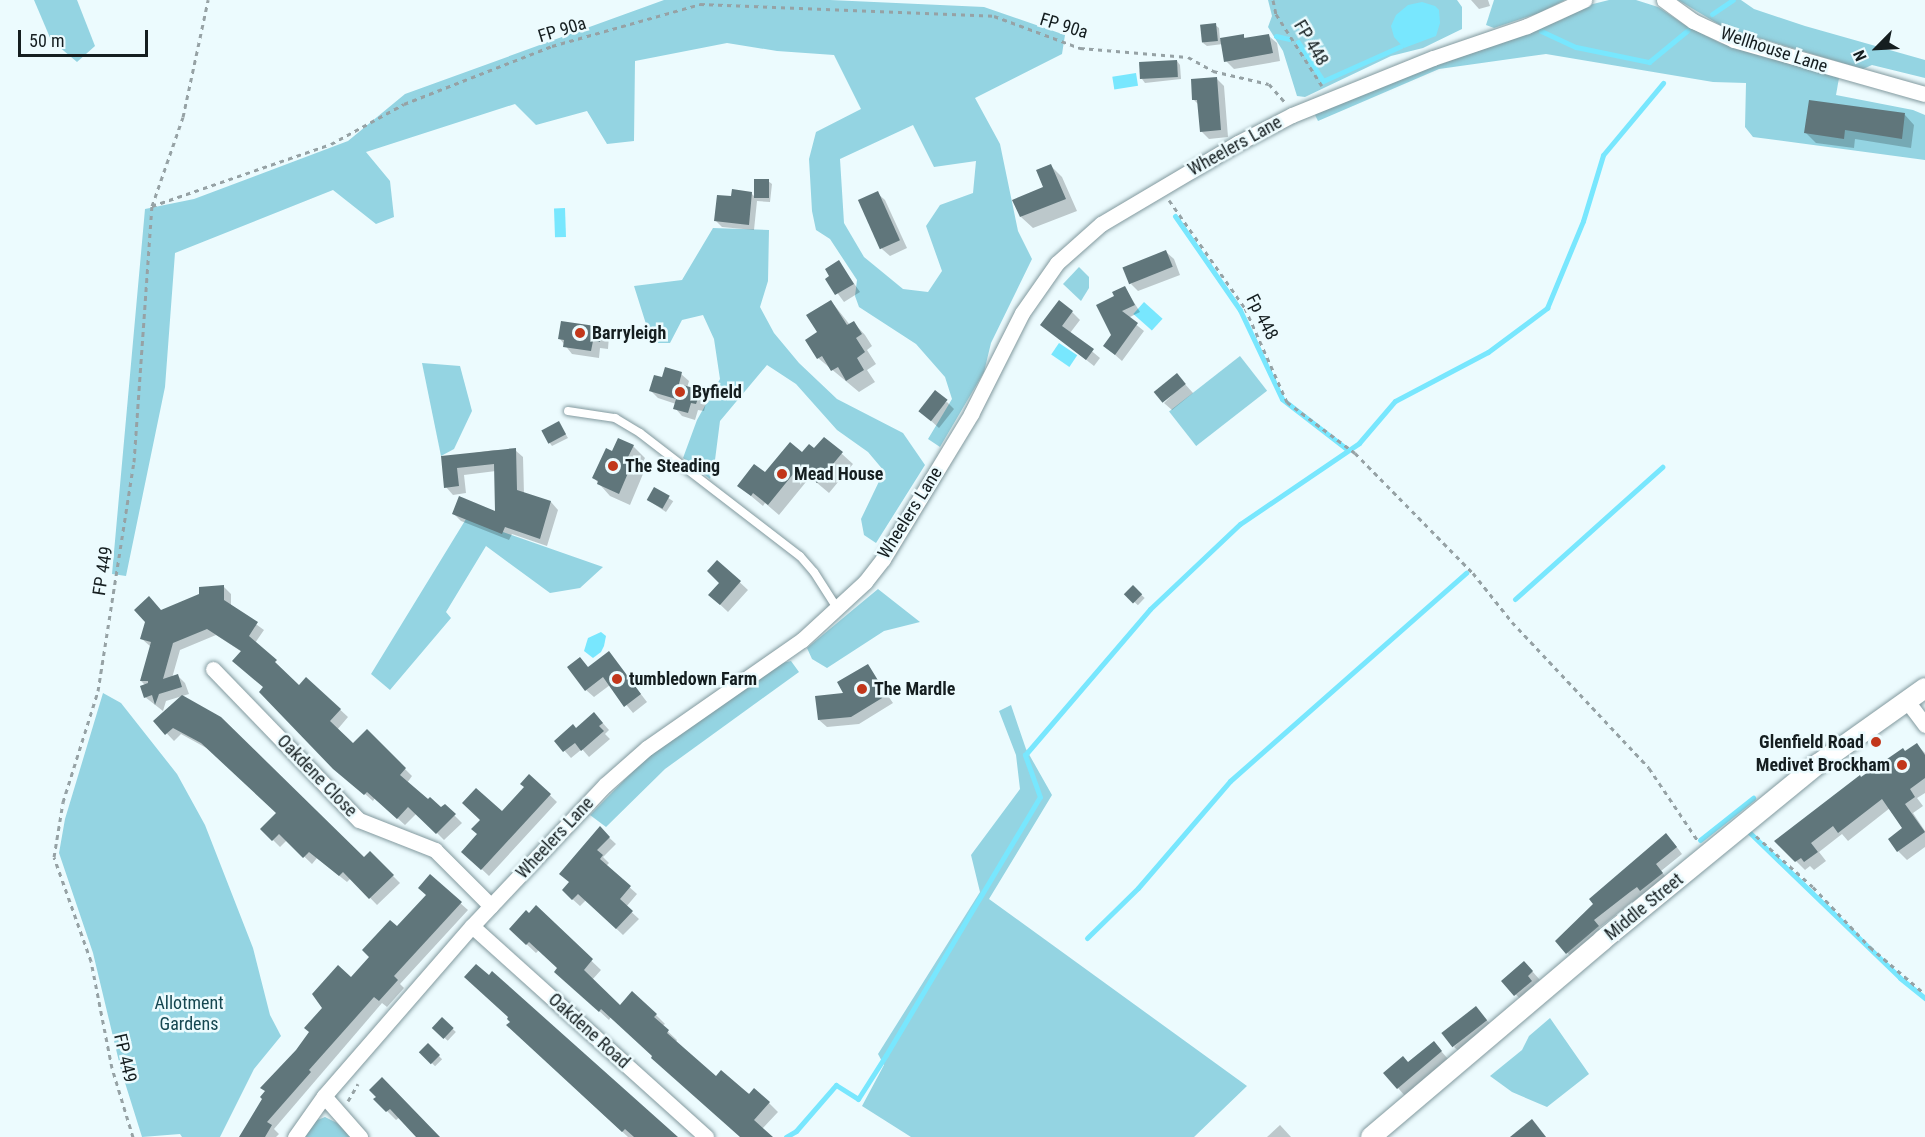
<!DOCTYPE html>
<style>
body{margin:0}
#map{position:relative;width:1925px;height:1137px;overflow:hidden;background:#ecfbfe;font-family:"Roboto Condensed",sans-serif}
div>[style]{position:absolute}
.green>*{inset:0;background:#94d4e2;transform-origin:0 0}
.water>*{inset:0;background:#78e7fe;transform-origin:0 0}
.shadow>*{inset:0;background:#0003;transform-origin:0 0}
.stream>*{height:5px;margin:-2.5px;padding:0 2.5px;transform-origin:2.5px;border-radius:2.5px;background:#78e7fe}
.building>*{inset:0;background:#60767b;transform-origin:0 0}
.path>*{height:3px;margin-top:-1.5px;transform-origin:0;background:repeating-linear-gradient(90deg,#96a2a5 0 4.5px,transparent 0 9px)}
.roads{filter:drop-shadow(0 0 2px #82999e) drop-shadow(0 0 2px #82999e)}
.service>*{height:8px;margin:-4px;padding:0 4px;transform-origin:4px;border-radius:4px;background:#fff}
.minor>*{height:15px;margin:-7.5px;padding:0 7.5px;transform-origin:7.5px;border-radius:7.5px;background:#fff}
.tertiary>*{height:20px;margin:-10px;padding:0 10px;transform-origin:10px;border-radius:10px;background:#fff}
.dots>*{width:16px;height:16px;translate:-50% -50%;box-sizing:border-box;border:3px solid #ecfbfe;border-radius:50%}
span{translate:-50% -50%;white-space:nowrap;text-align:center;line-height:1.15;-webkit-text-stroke:5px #ecfbfe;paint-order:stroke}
.street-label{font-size:18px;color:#151e20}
.poi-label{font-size:18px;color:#151e20;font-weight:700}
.left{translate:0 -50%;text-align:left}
.right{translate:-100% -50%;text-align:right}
.park-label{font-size:18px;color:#154751}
.north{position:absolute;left:1847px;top:18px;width:60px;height:60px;-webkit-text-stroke:4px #ecfbfe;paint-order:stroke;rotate:246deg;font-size:16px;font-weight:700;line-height:24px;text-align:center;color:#151e20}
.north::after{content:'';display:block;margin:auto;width:21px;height:27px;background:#151e20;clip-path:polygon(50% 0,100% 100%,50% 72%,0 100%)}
.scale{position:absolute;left:18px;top:30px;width:130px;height:27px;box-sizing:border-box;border:3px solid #151e20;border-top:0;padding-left:8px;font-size:18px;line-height:21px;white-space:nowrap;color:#151e20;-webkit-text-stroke:4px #ecfbfe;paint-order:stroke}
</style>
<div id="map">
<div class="green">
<div style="clip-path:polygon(34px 0,77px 0,95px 46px,77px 62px,51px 40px)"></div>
<div style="clip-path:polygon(evenodd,664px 0,830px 0,984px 7px,1065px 35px,1062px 54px,975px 98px,1000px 144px,1018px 231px,1032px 259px,991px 343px,984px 372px,940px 447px,928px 439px,952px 399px,945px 377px,916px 344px,859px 307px,855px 296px,857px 280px,830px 239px,816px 230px,812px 211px,809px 159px,816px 132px,861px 109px,834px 55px,777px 51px,727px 43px,635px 61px,634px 141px,607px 144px,587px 111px,536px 125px,515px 104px,366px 152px,390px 181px,394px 217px,376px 224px,333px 190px,175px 253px,165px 387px,126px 576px,112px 574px,145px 209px,194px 199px,348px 141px,405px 94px,664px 0,913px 125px,934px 167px,976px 161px,973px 193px,940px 205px,926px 226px,942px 271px,928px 292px,903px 289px,864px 257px,844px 223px,840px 159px,913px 125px)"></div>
<div style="clip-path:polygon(1268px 0,1457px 0,1462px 7px,1462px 29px,1423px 48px,1391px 56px,1305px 97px,1297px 96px,1283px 51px,1268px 27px,1272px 16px)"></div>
<div style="clip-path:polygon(1494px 0,1565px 0,1539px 13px,1494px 28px,1486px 25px)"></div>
<div style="clip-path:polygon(1609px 0,1636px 0,1658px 7px,1685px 25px,1720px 43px,1839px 78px,1836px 95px,1913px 110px,1925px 115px,1925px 160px,1753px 137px,1745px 127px,1746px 83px,1713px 82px,1546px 54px,1439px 69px,1318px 121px,1314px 113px,1365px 91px,1517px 37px,1561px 20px,1589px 5px)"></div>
<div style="clip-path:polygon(1678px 0,1741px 0,1754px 9px,1805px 26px,1925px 60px,1925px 78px,1872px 65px,1863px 69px,1725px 28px)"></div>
<div style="clip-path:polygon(713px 228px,769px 230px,768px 281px,760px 307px,774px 333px,799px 363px,837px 399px,903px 433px,925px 465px,876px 543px,864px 535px,861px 519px,884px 471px,868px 452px,837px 430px,796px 384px,767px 365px,720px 421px,715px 460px,710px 479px,683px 458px,697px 420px,720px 379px,714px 339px,703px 315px,682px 320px,670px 343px,652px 343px,634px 286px,682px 280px)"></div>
<div style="clip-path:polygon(1079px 267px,1089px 277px,1089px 288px,1081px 301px,1063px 284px)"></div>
<div style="left:1240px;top:356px;width:44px;height:90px;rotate:52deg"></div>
<div style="clip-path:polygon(422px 363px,460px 366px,472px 411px,454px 449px,441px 456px)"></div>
<div style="clip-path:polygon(466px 519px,603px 567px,580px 588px,550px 593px,486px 546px,446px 612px,451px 618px,390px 690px,371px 674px)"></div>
<div style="clip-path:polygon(878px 589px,920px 622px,884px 631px,827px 668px,812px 659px,807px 648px)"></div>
<div style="clip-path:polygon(791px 661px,799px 672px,665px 769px,606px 827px,590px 815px,650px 754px,782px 663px)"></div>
<div style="clip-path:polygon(103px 693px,121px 703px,177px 774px,205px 825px,253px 948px,270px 1015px,281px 1036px,254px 1069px,220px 1137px,182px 1137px,180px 1134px,142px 1137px,121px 1070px,93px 953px,59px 853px,65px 819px)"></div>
<div style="clip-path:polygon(1011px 705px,1026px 749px,1052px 795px,989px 899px,1247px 1086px,1194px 1137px,911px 1137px,862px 1106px,884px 1065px,878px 1054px,980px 892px,971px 855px,1020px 789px,1016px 755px,999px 711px)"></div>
<div style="clip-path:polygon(1550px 1018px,1589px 1074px,1547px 1107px,1512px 1092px,1490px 1076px,1522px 1050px,1529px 1036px)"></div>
<div style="clip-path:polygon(325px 1117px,337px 1123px,351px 1137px,303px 1137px,315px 1121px)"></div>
</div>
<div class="water">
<div style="clip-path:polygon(1422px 2px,1435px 6px,1439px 10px,1440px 23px,1436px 36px,1404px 48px,1394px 37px,1391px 26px,1396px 15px,1408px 5px)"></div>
<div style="left:1136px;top:73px;width:13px;height:24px;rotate:81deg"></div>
<div style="left:565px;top:208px;width:29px;height:11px;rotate:88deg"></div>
<div style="left:1144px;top:302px;width:25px;height:16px;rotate:42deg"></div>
<div style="left:1059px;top:343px;width:22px;height:14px;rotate:34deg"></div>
<div style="clip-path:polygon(601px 632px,606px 636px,604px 646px,601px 652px,593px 658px,584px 651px,588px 638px)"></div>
</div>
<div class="shadow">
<div style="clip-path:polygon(1471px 0,1488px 0,1490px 6px,1479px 9px)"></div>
<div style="clip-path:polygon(1215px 25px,1219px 28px,1220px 40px,1243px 36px,1247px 40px,1269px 36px,1277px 43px,1280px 61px,1234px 69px,1226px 61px,1223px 44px,1207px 46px,1203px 43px)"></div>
<div style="clip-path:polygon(1177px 61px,1180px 65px,1181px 79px,1145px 83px,1142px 79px)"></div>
<div style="clip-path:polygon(1216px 78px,1224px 86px,1228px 137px,1209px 139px,1201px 131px,1199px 105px,1194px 100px)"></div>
<div style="clip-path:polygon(1905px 115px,1914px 125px,1911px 148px,1855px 139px,1854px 148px,1816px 143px,1806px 133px)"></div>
<div style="clip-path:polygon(1050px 165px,1062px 177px,1077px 211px,1033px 228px,1021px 217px,1045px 188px)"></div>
<div style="clip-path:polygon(768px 181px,772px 184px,770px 202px,757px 201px,754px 230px,722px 227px,716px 221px,732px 198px,751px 193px,754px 196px)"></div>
<div style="clip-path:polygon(877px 193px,885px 200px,907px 248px,890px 256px,882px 249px)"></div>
<div style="clip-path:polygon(1166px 252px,1174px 259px,1180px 275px,1138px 291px,1131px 284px)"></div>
<div style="clip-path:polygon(839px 262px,860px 292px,844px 302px,827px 279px,831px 277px)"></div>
<div style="clip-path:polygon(1125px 288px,1140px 312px,1128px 318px,1144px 331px,1122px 361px,1105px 346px,1113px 335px,1116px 297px)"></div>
<div style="clip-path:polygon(831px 301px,850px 325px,854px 323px,865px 335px,872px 346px,867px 350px,876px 364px,867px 370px,875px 382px,859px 392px,818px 358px,819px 333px)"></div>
<div style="clip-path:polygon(1072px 312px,1080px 320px,1070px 333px,1100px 358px,1094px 366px,1042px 325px)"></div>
<div style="clip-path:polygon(602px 328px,609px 336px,608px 349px,600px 348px,599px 358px,572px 354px,560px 339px)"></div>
<div style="clip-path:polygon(681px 374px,689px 381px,687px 388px,700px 391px,707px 399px,704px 411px,698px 410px,695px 420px,682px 416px,675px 408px,676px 404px,658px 398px,651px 391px)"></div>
<div style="clip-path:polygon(1184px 383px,1193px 393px,1172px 410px,1164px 403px)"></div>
<div style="clip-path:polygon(947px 402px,954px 409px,939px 428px,920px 411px)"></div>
<div style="clip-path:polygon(559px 423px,568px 438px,552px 446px,549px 442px)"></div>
<div style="clip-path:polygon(633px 446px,645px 458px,639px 470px,643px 474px,630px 505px,610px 496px,594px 478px,613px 453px)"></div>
<div style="clip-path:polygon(494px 450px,515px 450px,523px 457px,524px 494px,551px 502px,558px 510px,547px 546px,512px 534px,509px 540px,461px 521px,454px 514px,497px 513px,496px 471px,464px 475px,466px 493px,453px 495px,446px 487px,442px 458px)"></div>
<div style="clip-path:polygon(815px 450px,842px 454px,853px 464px,829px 493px,810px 477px,779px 515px,765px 503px,763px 506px,739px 486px)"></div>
<div style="left:655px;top:489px;width:22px;height:13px;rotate:34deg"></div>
<div style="clip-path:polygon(718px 562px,748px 590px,728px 612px,710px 595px,721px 583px)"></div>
<div style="clip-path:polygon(224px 587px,231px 594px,231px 606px,264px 630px,255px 643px,299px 687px,307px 679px,348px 717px,337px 730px,353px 745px,367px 731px,412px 776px,407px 783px,441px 809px,445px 806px,462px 823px,444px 840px,417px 813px,405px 825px,375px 798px,373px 801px,322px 756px,264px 688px,242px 652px,216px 635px,180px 650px,172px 678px,178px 676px,185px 683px,189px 694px,166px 701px,163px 711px,145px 697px,146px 686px,141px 681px,151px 647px,142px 639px,162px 612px)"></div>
<div style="left:1133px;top:587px;width:16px;height:10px;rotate:43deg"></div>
<div style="clip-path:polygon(609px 653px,647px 702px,633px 713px,610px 685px,594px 697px,586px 690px)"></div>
<div style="clip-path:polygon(867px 666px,893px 703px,859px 724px,827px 727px,819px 720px,846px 694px)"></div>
<div style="clip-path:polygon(182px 696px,364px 859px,370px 853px,400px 883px,377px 905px,351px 878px,347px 882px,317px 858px,312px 864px,287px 840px,280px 847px,262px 829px,278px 813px,210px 750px,181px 734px,174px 741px,155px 721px)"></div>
<div style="clip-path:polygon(601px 721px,609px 730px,605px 734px,610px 739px,589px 757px,582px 749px,571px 758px,556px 741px)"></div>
<div style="clip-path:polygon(1917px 745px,1925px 753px,1925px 793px,1917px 798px,1923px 806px,1913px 813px,1925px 831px,1925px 847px,1907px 860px,1898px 851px,1904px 828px,1890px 808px,1848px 841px,1842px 834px,1819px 852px,1826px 861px,1814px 870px,1810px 866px,1805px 870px,1776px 841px,1861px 778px)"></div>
<div style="clip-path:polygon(530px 776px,557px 802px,489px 876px,471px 859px,502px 813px,526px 787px)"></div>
<div style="clip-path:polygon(600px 829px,616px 844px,603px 857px,609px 863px,606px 866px,637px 894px,626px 907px,639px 919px,623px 935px,586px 900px,580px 906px,570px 897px,571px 883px)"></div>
<div style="clip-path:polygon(1673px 842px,1682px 854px,1661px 871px,1668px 880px,1648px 897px,1644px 893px,1599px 928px,1605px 934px,1574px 960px,1557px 941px,1595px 904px)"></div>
<div style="clip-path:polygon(460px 903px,468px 910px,400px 984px,404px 988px,387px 1007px,382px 1003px,274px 1129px,279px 1134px,276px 1137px,241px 1137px,297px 1050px,351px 979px,397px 929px)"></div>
<div style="clip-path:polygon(536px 908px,601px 970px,592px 980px,620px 1007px,656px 1015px,665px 1024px,662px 1026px,677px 1040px,676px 1042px,716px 1078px,769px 1103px,778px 1112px,762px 1129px,771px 1137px,741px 1137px,611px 1017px,609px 1020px,565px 980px,559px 968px,539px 950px,536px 953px,520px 938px,529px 915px)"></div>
<div style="clip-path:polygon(1532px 971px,1540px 980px,1534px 984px,1538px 989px,1523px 1002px,1503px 981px)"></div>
<div style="clip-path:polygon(1483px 1016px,1494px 1028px,1462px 1054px,1454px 1047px)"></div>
<div style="left:442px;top:1019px;width:19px;height:12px;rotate:43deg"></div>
<div style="left:428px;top:1045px;width:20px;height:10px;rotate:45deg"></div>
<div style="clip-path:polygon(1441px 1051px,1448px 1059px,1405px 1096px,1398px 1088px,1409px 1064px)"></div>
<div style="clip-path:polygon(580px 1093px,675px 1137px,628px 1137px)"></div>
<div style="clip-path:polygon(375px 1099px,438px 1137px,419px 1137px,400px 1117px,396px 1120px)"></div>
<div style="clip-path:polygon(1280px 1125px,1291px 1137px,1267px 1137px)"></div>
</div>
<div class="stream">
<div style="left:1712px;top:14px;width:25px;rotate:-34deg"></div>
<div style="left:1541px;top:31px;width:38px;rotate:25deg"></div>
<div style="left:1576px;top:47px;width:75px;rotate:11.6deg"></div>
<div style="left:1649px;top:62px;width:50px;rotate:-39.4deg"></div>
<div style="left:1276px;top:36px;width:13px;rotate:13deg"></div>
<div style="left:1298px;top:42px;width:46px;rotate:57.3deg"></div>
<div style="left:1323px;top:81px;width:85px;rotate:-24.2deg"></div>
<div style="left:1175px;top:216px;width:114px;rotate:55.3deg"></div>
<div style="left:1240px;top:310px;width:98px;rotate:64.7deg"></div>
<div style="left:1282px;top:399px;width:83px;rotate:37.7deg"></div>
<div style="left:1515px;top:599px;width:198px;rotate:-41.9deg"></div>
<div style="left:1748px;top:831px;width:211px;rotate:44deg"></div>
<div style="left:1900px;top:978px;width:32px;rotate:39deg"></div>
<div style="left:1700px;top:840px;width:68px;rotate:-38.4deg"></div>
<div style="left:1087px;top:938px;width:71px;rotate:-44.4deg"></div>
<div style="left:1138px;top:888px;width:141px;rotate:-49.3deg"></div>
<div style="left:1230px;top:781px;width:315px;rotate:-41.4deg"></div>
<div style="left:786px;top:1137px;width:12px;rotate:-31deg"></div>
<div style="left:796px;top:1131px;width:61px;rotate:-49deg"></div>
<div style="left:836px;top:1085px;width:26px;rotate:32deg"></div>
<div style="left:858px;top:1099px;width:52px;rotate:-57.5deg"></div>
<div style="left:886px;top:1055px;width:300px;rotate:-59.2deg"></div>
<div style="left:1040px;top:797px;width:45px;rotate:-109.7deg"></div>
<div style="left:1025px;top:755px;width:192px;rotate:-49.4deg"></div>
<div style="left:1150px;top:609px;width:124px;rotate:-43.4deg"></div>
<div style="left:1240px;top:524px;width:144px;rotate:-34.2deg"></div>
<div style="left:1359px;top:443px;width:55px;rotate:-49.4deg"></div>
<div style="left:1395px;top:401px;width:105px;rotate:-27.8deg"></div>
<div style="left:1488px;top:352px;width:74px;rotate:-36.7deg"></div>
<div style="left:1547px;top:308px;width:94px;rotate:-67.5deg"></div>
<div style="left:1583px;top:221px;width:69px;rotate:-73.1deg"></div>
<div style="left:1603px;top:155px;width:94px;rotate:-50.2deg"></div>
</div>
<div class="building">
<div style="left:1216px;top:23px;width:18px;height:16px;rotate:84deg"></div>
<div style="clip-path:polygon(1244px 34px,1244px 38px,1269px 34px,1273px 53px,1224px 62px,1220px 38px)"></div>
<div style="left:1177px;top:60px;width:17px;height:38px;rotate:87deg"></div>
<div style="clip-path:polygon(1217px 77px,1221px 130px,1200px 132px,1197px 100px,1192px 100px,1191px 79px)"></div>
<div style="clip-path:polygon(1809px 100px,1905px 113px,1902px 139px,1845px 130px,1844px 139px,1804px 133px)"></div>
<div style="clip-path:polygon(1051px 164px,1066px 199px,1020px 217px,1012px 200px,1043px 187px,1036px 170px)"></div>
<div style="left:754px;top:179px;width:15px;height:19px"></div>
<div style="clip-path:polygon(732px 189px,752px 192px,749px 225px,714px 221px,717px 195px,731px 196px)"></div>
<div style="left:878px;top:191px;width:54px;height:22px;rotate:66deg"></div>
<div style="left:1166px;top:250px;width:18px;height:47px;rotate:68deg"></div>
<div style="clip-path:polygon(839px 260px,854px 284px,835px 295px,825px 279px,829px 276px,825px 269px)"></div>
<div style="clip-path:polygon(1125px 286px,1135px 305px,1122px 311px,1138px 323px,1115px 355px,1103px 346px,1111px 335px,1096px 305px,1114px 296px,1112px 292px)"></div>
<div style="clip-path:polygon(831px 300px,847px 325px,854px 321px,862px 334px,856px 338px,865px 352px,857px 358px,864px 370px,846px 381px,838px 367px,831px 371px,822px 356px,817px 359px,805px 340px,817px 332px,806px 315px)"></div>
<div style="clip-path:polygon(1059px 300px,1073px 311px,1062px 326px,1094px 349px,1086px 360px,1040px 325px)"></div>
<div style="clip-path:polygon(561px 321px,602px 327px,600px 342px,593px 341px,591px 351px,563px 347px,564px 340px,558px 339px)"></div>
<div style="clip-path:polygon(665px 367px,682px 372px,679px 384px,701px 390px,696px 404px,691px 403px,688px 413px,673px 409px,676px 399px,649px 391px,654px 375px,662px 377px)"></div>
<div style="left:1177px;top:373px;width:14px;height:30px;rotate:51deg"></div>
<div style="left:935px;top:390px;width:16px;height:27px;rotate:38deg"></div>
<div style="left:559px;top:421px;width:15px;height:20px;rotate:62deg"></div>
<div style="clip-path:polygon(824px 437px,843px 452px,817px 483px,798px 468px,768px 505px,753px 493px,751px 496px,737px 486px,754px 464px,765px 472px,790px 442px,802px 452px,809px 444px,814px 448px)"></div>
<div style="clip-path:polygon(618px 438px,634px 445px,627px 459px,632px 461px,628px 473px,619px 494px,597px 484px,598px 481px,592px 478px,606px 448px,612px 451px)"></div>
<div style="clip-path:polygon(516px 448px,517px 490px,551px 501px,540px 539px,505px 527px,502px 534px,452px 514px,459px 496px,495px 511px,494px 464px,457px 468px,459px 486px,444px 488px,441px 456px)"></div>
<div style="left:654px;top:487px;width:18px;height:15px;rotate:29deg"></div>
<div style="clip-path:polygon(717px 560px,741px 581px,720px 605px,708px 595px,719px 583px,707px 571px)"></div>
<div style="clip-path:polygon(224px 585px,224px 600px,258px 622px,249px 636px,277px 660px,275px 662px,299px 685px,306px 677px,341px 709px,330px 721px,353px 743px,367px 729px,406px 768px,400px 775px,428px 799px,430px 797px,441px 807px,445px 804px,456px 814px,436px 834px,408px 807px,397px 819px,367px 792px,364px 795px,333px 769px,259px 692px,263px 687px,232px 661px,241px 651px,207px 629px,173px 643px,163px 679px,178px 674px,182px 687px,159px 694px,155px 705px,152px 695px,144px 698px,140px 686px,148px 683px,148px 681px,140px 681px,151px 642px,140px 639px,145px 622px,134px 610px,149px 596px,161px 610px,199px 594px,199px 587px)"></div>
<div style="left:1133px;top:585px;width:13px;height:13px;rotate:45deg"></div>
<div style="clip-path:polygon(609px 651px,641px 694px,624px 707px,603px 677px,585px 691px,567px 667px,580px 657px,588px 667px)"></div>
<div style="clip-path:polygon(868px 664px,887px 695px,851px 717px,818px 720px,815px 696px,843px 693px,837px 682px)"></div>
<div style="clip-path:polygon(182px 695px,221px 717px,364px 857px,370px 851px,394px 875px,369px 899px,343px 872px,339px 876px,309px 852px,303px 858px,279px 834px,272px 841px,260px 829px,276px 813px,201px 743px,173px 728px,165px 735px,153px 721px)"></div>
<div style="clip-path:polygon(594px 712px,603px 723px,599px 726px,604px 731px,581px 751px,575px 743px,563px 752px,554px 741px,573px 724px,576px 728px)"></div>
<div style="clip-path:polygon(1917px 743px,1925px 755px,1925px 778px,1910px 789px,1915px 797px,1905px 804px,1925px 832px,1897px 852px,1888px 839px,1902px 828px,1882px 799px,1838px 833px,1833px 826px,1811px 843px,1818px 852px,1804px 862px,1801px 858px,1795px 862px,1774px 841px,1860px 775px,1861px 777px,1903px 748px,1905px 751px)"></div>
<div style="clip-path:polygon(529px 774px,551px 794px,481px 870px,461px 852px,477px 834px,471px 829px,480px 820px,462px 803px,476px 788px,502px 811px,524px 787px,520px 784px)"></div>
<div style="clip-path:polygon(600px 826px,610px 837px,597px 850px,603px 855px,600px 859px,631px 886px,620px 899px,633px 911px,616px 929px,578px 894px,572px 900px,562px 890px,569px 882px,559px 874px)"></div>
<div style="clip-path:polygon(1666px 833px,1677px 847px,1656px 864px,1663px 873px,1640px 891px,1637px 887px,1630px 892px,1594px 920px,1599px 926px,1566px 954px,1555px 941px,1593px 904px,1589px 899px)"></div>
<div style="clip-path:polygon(430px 874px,462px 902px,394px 976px,398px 980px,379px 1001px,374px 997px,309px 1070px,311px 1072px,267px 1122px,272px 1125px,265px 1137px,239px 1137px,262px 1099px,260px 1097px,265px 1091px,260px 1088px,296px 1050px,309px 1032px,304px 1028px,322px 1008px,312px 994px,338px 965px,351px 977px,369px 957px,362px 950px,390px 920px,397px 926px,426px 895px,418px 888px)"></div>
<div style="clip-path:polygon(536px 905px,593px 959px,584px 970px,620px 1005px,632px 991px,657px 1014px,654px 1017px,669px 1030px,667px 1033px,716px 1076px,721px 1070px,749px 1094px,754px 1088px,770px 1102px,754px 1120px,773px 1137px,740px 1137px,651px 1058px,652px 1056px,601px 1009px,599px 1012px,554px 972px,557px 968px,529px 942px,526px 945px,509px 929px,526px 910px,529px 913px)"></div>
<div style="clip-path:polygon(1524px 961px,1533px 971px,1528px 976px,1532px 981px,1514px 996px,1501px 981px)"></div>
<div style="clip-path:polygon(476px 964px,489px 975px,492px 971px,678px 1137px,634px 1137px,625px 1129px,622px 1132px,506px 1025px,510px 1022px,507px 1019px,508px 1017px,464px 977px)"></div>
<div style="left:1476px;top:1006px;width:18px;height:44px;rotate:52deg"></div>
<div style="left:442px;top:1017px;width:16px;height:15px;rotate:43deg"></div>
<div style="clip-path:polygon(1434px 1041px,1442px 1051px,1397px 1089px,1383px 1073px,1403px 1056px,1408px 1062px)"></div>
<div style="left:428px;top:1043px;width:17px;height:13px;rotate:45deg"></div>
<div style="clip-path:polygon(382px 1077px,440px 1137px,416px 1137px,390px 1109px,386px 1112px,373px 1099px,376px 1097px,369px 1090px)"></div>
<div style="clip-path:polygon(1532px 1119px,1546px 1137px,1510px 1137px)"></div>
</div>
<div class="path">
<div style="left:1273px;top:0;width:14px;rotate:78deg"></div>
<div style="left:1276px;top:14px;width:85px;rotate:57.4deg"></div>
<div style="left:1169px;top:200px;width:132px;rotate:54.9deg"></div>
<div style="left:1245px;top:308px;width:103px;rotate:65.9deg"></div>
<div style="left:1287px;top:402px;width:85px;rotate:36.9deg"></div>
<div style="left:1355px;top:453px;width:168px;rotate:45.5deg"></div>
<div style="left:1473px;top:573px;width:63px;rotate:51.5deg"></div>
<div style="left:1512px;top:622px;width:200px;rotate:46.8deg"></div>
<div style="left:1649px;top:768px;width:88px;rotate:56.1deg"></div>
<div style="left:152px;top:206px;width:189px;rotate:-19.1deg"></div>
<div style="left:331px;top:144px;width:83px;rotate:-28.7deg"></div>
<div style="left:404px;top:104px;width:159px;rotate:-21.4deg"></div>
<div style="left:552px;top:46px;width:154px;rotate:-15.8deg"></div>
<div style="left:700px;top:4px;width:294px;rotate:2.3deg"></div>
<div style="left:994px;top:16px;width:92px;rotate:20.4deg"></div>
<div style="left:1080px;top:48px;width:108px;rotate:4.8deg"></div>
<div style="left:1188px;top:57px;width:29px;rotate:29deg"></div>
<div style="left:1213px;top:71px;width:57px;rotate:13.1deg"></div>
<div style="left:1269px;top:84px;width:23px;rotate:49deg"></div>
<div style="left:1756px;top:836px;width:76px;rotate:41.8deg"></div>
<div style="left:1813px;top:887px;width:83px;rotate:46.5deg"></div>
<div style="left:1870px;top:947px;width:72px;rotate:40.5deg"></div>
<div style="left:348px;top:1101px;width:20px;rotate:-60deg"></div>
<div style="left:133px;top:1137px;width:72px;rotate:-106.9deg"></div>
<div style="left:112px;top:1068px;width:109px;rotate:-101.1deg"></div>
<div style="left:91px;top:961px;width:110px;rotate:-109.6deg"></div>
<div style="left:54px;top:857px;width:56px;rotate:-80.7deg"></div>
<div style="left:63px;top:802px;width:116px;rotate:-72.5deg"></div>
<div style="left:98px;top:691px;width:232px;rotate:-81.1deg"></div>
<div style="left:134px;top:462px;width:257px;rotate:-86deg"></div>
<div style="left:152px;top:206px;width:94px;rotate:-70.8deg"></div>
<div style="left:183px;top:117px;width:120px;rotate:-77.9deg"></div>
</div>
<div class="roads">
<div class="service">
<div style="left:568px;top:411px;width:48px;rotate:8.5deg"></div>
<div style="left:615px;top:418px;width:29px;rotate:31deg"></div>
<div style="left:640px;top:433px;width:202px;rotate:37.6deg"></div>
<div style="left:800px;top:556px;width:21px;rotate:49deg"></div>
<div style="left:814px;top:572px;width:43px;rotate:57.4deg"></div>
</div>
<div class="minor">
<div style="left:1664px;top:0;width:36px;rotate:36deg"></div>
<div style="left:1693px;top:21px;width:45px;rotate:24.9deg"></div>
<div style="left:1734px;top:40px;width:198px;rotate:15.8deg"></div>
<div style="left:213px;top:669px;width:210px;rotate:46deg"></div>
<div style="left:359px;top:820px;width:82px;rotate:21.5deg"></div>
<div style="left:435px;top:850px;width:79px;rotate:45deg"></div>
<div style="left:1907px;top:701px;width:30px;rotate:53deg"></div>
<div style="left:472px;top:926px;width:315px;rotate:42deg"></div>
<div style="left:324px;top:1096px;width:55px;rotate:48.7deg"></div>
<div style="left:295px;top:1137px;width:50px;rotate:-54.7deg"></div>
<div style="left:324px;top:1096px;width:225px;rotate:-49deg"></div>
<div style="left:472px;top:926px;width:194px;rotate:-46.7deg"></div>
<div style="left:605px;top:785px;width:56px;rotate:-41.4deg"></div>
<div style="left:647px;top:748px;width:189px;rotate:-34.9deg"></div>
<div style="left:802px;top:640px;width:86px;rotate:-42.6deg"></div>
<div style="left:865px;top:582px;width:29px;rotate:-52deg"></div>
<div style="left:883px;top:559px;width:170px;rotate:-58.7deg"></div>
<div style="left:971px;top:414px;width:113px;rotate:-63.2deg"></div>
<div style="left:1022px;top:313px;width:61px;rotate:-55deg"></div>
<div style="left:1057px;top:263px;width:59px;rotate:-41.6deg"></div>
<div style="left:1101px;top:224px;width:159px;rotate:-30.6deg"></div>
<div style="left:1238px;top:143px;width:61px;rotate:-27.4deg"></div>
<div style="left:1292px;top:115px;width:152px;rotate:-22deg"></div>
<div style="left:1433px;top:58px;width:99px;rotate:-18.8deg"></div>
<div style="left:1527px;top:26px;width:63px;rotate:-24.5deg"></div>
</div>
<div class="tertiary">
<div style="left:1371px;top:1137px;width:304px;rotate:-40.3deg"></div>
<div style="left:1603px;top:940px;width:278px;rotate:-39.3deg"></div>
<div style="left:1818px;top:764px;width:131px;rotate:-35.4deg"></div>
</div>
</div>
<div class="dots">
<div style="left:580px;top:333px;background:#c2371b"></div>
<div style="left:680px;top:392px;background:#c2371b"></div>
<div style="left:613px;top:466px;background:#c2371b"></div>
<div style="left:782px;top:474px;background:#c2371b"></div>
<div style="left:617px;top:679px;background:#c2371b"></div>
<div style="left:862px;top:689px;background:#c2371b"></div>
<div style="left:1876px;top:742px;background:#c2371b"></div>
<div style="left:1902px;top:765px;background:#c2371b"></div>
</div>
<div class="street-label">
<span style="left:1064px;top:26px;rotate:17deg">FP 90a</span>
<span style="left:562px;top:30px;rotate:-17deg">FP 90a</span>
<span style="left:1311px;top:43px;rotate:59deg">FP 448</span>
<span style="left:1774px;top:50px;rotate:18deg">Wellhouse Lane</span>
<span style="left:1235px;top:146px;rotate:-29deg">Wheelers Lane</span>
<span style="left:1262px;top:317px;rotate:63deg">Fp 448</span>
<span style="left:910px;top:513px;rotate:-58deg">Wheelers Lane</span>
<span style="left:103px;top:571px;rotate:-81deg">FP 449</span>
<span style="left:317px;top:776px;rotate:46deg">Oakdene Close</span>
<span style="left:555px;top:838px;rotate:-47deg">Wheelers Lane</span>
<span style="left:1644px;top:907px;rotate:-39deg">Middle Street</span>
<span style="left:589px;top:1031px;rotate:42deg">Oakdene Road</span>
<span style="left:125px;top:1058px;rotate:77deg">FP 449</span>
</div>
<div class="poi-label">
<span class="left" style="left:592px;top:333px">Barryleigh</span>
<span class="left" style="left:692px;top:392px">Byfield</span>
<span class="left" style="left:625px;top:466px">The Steading</span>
<span class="left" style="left:794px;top:474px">Mead House</span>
<span class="left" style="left:629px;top:679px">tumbledown Farm</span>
<span class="left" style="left:874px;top:689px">The Mardle</span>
<span class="right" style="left:1864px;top:742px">Glenfield Road</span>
<span class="right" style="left:1890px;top:765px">Medivet Brockham</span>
</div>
<div class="park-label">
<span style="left:189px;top:1014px">Allotment<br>Gardens</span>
</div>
<div class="north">N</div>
<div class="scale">50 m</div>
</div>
